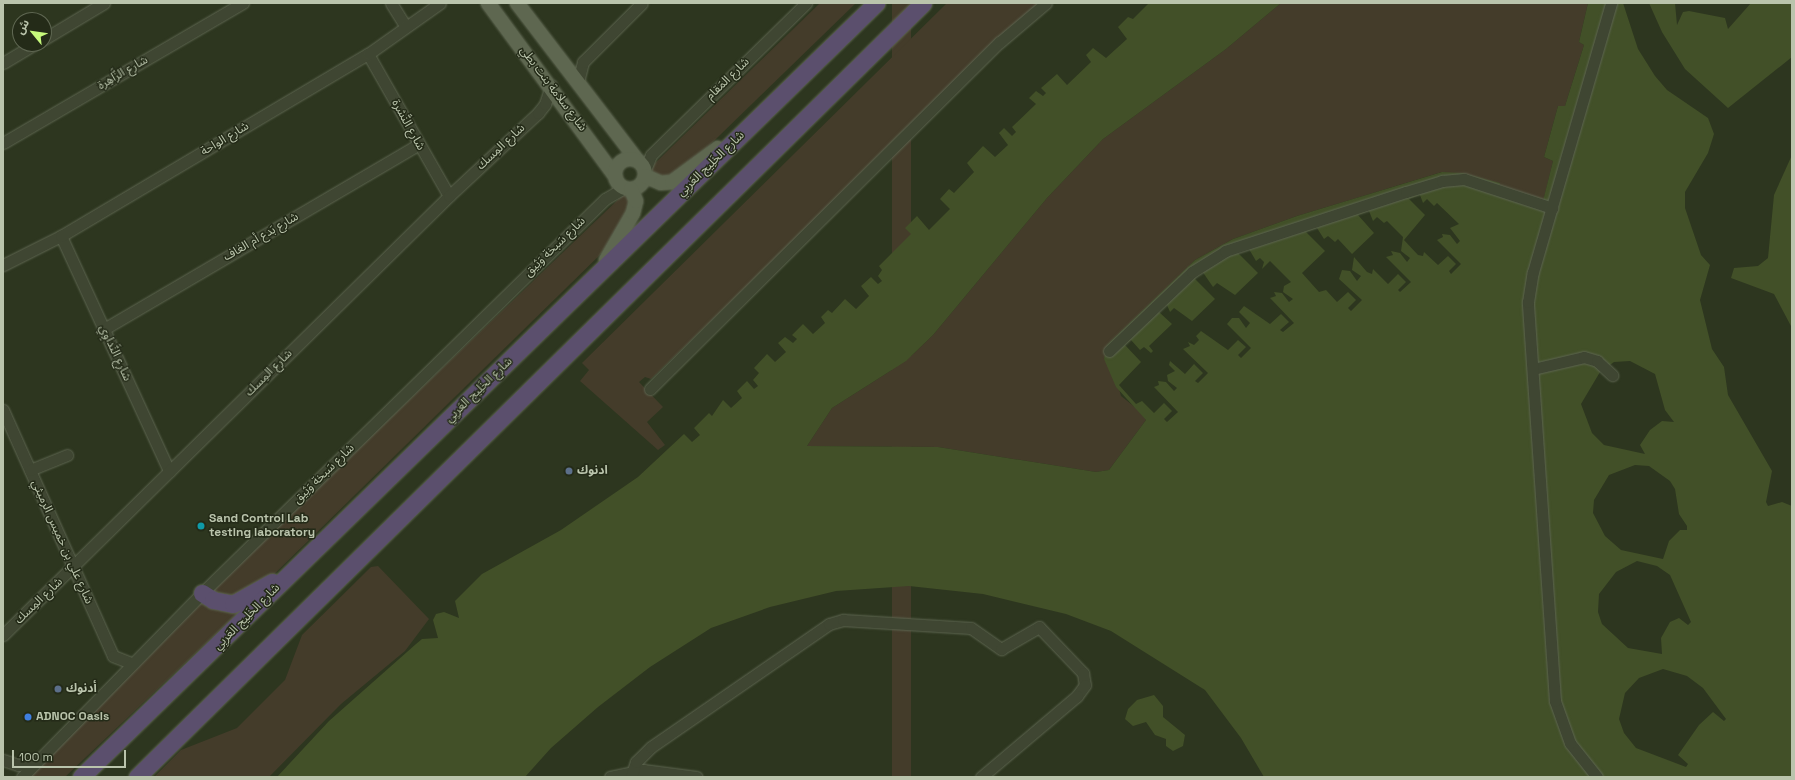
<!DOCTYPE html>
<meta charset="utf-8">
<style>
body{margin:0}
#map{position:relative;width:1795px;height:780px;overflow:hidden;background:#2d361f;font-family:"Space Grotesk","Noto Sans Arabic",sans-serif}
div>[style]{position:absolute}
.green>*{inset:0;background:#443c2a;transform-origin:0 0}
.water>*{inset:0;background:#425028}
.pier>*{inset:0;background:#2d361f}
.roads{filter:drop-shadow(0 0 1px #5d6550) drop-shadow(0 0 1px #5d6550)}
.minor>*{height:11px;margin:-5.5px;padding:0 5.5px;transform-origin:5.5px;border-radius:5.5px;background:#3f4632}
.major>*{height:14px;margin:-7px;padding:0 7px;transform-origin:7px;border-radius:7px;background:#5e6750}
.major>.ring{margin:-7px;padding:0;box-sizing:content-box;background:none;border:14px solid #5e6750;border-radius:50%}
.highway>*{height:17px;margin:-8.5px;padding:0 8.5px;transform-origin:8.5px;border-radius:8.5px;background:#5b4f6d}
.dots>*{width:11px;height:11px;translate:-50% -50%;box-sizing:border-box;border:2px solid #242b18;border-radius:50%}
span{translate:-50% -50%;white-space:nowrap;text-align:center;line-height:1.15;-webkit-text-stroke:3px #242b18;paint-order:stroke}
.street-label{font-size:12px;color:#bac4ac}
.poi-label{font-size:12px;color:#bac4ac;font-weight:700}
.left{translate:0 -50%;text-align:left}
.frame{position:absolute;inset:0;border:4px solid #bac4ac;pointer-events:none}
.north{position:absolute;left:12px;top:12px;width:40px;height:40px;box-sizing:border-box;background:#242b18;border:1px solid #606853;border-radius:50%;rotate:299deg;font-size:11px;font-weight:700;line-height:16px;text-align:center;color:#bac4ac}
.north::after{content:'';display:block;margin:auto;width:14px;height:18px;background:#c6f97b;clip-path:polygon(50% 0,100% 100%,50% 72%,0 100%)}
.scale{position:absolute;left:12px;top:750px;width:114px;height:18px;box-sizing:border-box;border:2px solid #bac4ac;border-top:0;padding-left:5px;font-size:12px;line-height:14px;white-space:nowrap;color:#bac4ac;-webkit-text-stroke:3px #242b18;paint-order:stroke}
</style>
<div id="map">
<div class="green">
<div style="clip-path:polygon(820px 3px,856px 3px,681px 173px,659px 178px,656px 175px,650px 168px)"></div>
<div style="left:892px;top:3px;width:19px;height:1109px"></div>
<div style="clip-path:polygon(947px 3px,1041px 3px,981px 54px,831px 205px,651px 379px,645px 377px,639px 382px,663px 407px,647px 422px,665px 445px,658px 450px,580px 381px,589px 370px,582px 363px)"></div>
<div style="clip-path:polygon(1281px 3px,1588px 3px,1579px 42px,1584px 45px,1565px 106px,1558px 106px,1544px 157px,1553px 161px,1543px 202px,1499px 189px,1500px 183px,1442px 172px,1297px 216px,1233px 239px,1195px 260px,1107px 345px,1121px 396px,1141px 412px,1146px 420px,1109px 470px,1096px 472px,938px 447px,807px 446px,832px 408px,906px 361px,933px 335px,1047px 198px,1103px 139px,1226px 49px)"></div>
<div style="clip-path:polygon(626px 192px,633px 200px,605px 250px,259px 589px,229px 599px,211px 590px)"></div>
<div style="clip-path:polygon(378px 566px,429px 619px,405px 651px,341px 704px,269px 777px,154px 777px,181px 750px,237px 728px,285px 680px,302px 635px,371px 567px)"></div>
<div style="clip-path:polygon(204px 600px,242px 609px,65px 777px,28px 777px)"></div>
</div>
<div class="water">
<div style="clip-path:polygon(evenodd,1149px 3px,1281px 3px,1226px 49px,1103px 139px,1047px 198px,933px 335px,906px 361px,832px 408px,807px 446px,938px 447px,1096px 472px,1109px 470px,1146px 420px,1116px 387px,1104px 359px,1107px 345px,1195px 260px,1233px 239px,1297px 216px,1442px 172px,1462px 173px,1500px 183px,1499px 189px,1543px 201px,1553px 161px,1544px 157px,1558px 106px,1565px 106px,1584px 45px,1579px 42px,1588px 3px,1623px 3px,1638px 49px,1655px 76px,1667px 90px,1708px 118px,1714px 134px,1708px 153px,1685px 192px,1685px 208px,1701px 255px,1710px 265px,1700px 300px,1712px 349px,1724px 367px,1728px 395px,1772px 471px,1766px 502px,1768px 506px,1782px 502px,1792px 506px,1792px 777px,1264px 777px,1241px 738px,1205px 690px,1111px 631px,1066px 614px,983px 594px,909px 586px,836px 591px,770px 607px,711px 628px,650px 667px,598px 707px,551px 748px,525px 777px,277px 777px,329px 721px,416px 644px,422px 639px,438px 638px,433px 620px,436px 614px,444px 612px,459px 618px,455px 601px,482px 574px,561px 530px,638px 477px,684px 434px,692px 442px,700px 435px,694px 428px,709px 413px,712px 416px,723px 400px,731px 408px,742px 398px,737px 391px,747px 381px,754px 389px,758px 386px,753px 380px,759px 373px,754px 368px,767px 354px,775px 362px,786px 352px,778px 343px,785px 337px,793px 343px,797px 339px,792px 335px,803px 324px,813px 334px,825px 323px,821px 317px,828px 310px,832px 313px,845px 299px,856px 309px,869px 296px,861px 286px,871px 277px,878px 284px,882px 281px,878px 276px,882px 270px,879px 266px,911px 234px,905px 228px,917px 216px,929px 230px,950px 209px,940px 199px,949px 189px,954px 193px,974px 172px,967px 163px,983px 146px,995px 157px,1008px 145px,999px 133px,1004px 128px,1012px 136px,1016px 132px,1012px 127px,1036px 104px,1029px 98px,1036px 91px,1043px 96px,1046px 93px,1041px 88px,1057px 74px,1067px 85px,1091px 62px,1086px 55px,1093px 48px,1106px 58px,1127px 39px,1118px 27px,1128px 17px,1133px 19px,1149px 3px,1630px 361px,1655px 374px,1665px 410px,1674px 422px,1662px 421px,1650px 430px,1640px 445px,1645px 454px,1604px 445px,1592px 433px,1581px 404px,1600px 372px,1614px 362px,1630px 361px,1149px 3px,1635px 465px,1649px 466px,1670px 481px,1675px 489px,1679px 514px,1687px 526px,1687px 530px,1680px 530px,1669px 541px,1663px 559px,1621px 550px,1605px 536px,1593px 513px,1594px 500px,1609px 475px,1635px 465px,1149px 3px,1637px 561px,1657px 566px,1670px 575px,1691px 622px,1688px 625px,1679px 618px,1670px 622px,1661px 638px,1662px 654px,1628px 648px,1602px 624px,1598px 612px,1599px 594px,1616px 572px,1637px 561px,1149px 3px,1663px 669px,1687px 676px,1703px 688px,1726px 719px,1724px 721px,1713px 712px,1699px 725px,1678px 755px,1688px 764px,1686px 767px,1636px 748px,1624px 733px,1619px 719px,1625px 693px,1639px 678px,1663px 669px)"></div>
<div style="clip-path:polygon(1649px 3px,1675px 3px,1677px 25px,1683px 12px,1689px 11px,1725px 18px,1728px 29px,1751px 3px,1792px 3px,1792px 57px,1728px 108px,1685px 69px,1662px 32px)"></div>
<div style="clip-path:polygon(1792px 155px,1792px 328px,1774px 294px,1731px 278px,1734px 268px,1758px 266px,1768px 258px,1774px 195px)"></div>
<div style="clip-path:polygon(1154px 695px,1163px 706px,1163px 717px,1185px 735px,1183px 746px,1173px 751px,1166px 746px,1166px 739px,1155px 735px,1146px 722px,1133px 726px,1125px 719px,1128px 709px,1137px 700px)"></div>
</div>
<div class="pier">
<div style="clip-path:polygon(1420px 195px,1423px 203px,1427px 199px,1434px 206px,1437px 203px,1459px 224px,1450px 228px,1460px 241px,1457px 244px,1450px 235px,1442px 234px,1443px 237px,1437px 240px,1461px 264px,1451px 274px,1449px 271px,1456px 264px,1448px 256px,1438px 265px,1424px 252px,1423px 256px,1418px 255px,1404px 240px,1425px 215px,1409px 199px)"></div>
<div style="clip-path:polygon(1369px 211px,1373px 221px,1377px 217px,1384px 223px,1387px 221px,1403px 237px,1401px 251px,1410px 258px,1407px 262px,1400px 253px,1391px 251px,1393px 255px,1386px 257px,1411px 282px,1400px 292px,1398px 290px,1406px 282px,1398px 274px,1388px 284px,1373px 269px,1372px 274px,1367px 272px,1354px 257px,1352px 270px,1361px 276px,1357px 281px,1350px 271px,1342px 270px,1339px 279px,1362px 300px,1351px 311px,1348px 308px,1356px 300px,1348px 292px,1337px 302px,1326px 290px,1319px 292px,1302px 273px,1325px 251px,1306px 232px,1317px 228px,1324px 239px,1328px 236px,1335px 242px,1338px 239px,1352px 254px,1374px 233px,1358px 215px)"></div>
<div style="clip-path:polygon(1249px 249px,1256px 261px,1260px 258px,1264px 262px,1262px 269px,1270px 261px,1291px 282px,1284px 286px,1283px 292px,1293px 299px,1289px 302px,1282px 293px,1274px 292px,1276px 296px,1270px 298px,1294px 323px,1283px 332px,1280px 330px,1289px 322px,1281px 314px,1270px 324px,1244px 306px,1239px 312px,1250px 323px,1246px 328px,1239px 318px,1232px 318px,1227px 324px,1251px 348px,1241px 358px,1238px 355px,1246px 347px,1238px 340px,1228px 350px,1201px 331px,1196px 336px,1199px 340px,1194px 345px,1188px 342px,1190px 346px,1183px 349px,1208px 373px,1198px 383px,1195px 381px,1203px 373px,1194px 364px,1185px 374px,1170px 361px,1169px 365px,1175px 371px,1167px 375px,1168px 381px,1177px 388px,1174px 391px,1166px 382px,1158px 381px,1159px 385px,1154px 387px,1178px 412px,1167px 422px,1164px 419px,1172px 411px,1164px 403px,1154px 413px,1142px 401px,1136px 404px,1119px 385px,1141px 362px,1125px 345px,1131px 340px,1140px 350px,1144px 347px,1151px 353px,1153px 351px,1149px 346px,1172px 324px,1159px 312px,1167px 305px,1170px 312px,1174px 308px,1192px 321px,1215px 299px,1195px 279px,1202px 271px,1213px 287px,1217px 283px,1235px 295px,1258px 273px,1238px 253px)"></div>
</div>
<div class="roads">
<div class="minor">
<div style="left:391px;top:3px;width:28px;rotate:58deg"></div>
<div style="left:44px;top:39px;width:70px;rotate:-31deg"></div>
<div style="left:368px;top:54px;width:163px;rotate:60.3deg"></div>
<div style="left:3px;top:63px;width:37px;rotate:-31deg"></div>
<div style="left:578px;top:82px;width:21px;rotate:-76deg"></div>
<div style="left:583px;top:62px;width:83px;rotate:-45deg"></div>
<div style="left:3px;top:143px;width:278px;rotate:-30.3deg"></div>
<div style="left:645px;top:170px;width:16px;rotate:-68deg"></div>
<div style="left:651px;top:155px;width:217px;rotate:-44.4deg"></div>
<div style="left:61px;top:236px;width:259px;rotate:65.3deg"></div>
<div style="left:3px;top:265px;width:65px;rotate:-26.6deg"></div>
<div style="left:61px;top:236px;width:357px;rotate:-30.7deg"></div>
<div style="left:368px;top:54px;width:88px;rotate:-35.3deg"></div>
<div style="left:104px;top:329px;width:365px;rotate:-30.4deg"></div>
<div style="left:1109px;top:351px;width:115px;rotate:-43.6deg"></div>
<div style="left:1192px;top:272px;width:39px;rotate:-32deg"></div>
<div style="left:1225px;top:251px;width:190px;rotate:-18.1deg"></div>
<div style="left:1406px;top:192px;width:38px;rotate:-17deg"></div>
<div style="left:1442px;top:181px;width:22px;rotate:-5deg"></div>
<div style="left:1464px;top:179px;width:93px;rotate:18.2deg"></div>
<div style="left:1533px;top:369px;width:52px;rotate:-13.2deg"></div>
<div style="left:1584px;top:357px;width:14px;rotate:17deg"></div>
<div style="left:1597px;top:361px;width:21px;rotate:43deg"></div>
<div style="left:650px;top:389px;width:493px;rotate:-44.8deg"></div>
<div style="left:1000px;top:42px;width:60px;rotate:-40.3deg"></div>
<div style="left:3px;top:410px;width:269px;rotate:65.9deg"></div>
<div style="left:113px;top:656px;width:19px;rotate:21deg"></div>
<div style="left:30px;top:470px;width:40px;rotate:-22deg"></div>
<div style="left:3px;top:635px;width:626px;rotate:-44.55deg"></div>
<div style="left:449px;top:196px;width:122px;rotate:-43deg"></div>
<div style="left:538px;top:113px;width:11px;rotate:-52deg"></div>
<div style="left:545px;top:104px;width:20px;rotate:-72deg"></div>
<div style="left:3px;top:760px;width:16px;rotate:18deg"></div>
<div style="left:18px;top:765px;width:16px;rotate:-7deg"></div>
<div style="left:22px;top:777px;width:257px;rotate:-45.6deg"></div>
<div style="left:202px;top:593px;width:564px;rotate:-44.35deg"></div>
<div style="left:605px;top:199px;width:22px;rotate:-30deg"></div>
<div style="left:610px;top:777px;width:34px;rotate:-12deg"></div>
<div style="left:643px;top:770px;width:54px;rotate:7.4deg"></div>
<div style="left:631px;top:777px;width:16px;rotate:-72deg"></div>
<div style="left:636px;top:762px;width:21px;rotate:-45deg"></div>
<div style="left:651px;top:747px;width:216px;rotate:-34.6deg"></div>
<div style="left:829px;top:624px;width:15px;rotate:-16deg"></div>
<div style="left:843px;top:620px;width:128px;rotate:3.6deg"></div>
<div style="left:971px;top:628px;width:37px;rotate:35deg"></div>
<div style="left:1001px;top:649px;width:44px;rotate:-30.1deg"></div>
<div style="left:1039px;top:627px;width:64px;rotate:46.3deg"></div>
<div style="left:1083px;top:673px;width:12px;rotate:81deg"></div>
<div style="left:1085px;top:685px;width:14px;rotate:126deg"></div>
<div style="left:1077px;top:696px;width:126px;rotate:139.8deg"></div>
<div style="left:1597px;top:777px;width:43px;rotate:-128.5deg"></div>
<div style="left:1570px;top:743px;width:45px;rotate:-109.7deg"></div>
<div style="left:1555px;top:701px;width:400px;rotate:-93.9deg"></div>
<div style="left:1528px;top:302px;width:30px;rotate:-81deg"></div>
<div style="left:1533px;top:272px;width:280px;rotate:-73.8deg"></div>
</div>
<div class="major">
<div style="left:488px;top:3px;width:215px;rotate:53.7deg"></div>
<div style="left:517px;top:3px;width:198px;rotate:52.6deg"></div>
<div class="ring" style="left:615px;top:159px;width:16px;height:16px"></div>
<div style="left:645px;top:176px;width:17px;rotate:24deg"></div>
<div style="left:661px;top:183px;width:11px;rotate:-5deg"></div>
<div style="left:672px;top:182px;width:57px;rotate:-36.5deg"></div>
<div style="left:606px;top:260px;width:54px;rotate:-60.1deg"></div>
<div style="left:633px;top:213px;width:12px;rotate:-76deg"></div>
<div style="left:636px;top:201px;width:13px;rotate:-113deg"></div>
</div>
<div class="highway">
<div style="left:202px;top:593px;width:13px;rotate:32deg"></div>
<div style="left:213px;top:600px;width:20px;rotate:11deg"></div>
<div style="left:233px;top:604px;width:45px;rotate:-29.4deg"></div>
<div style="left:81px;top:777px;width:1110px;rotate:-44.23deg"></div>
<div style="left:137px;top:777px;width:1103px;rotate:-44.56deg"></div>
</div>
</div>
<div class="dots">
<div style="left:569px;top:471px;background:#5c6f8a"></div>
<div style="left:201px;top:526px;background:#0f9aa8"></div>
<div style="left:58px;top:689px;background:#5c6f8a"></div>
<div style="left:28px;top:717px;background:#3f7fe0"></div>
</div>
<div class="street-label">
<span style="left:123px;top:73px;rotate:-30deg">شارع الزَّاهِرة</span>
<span style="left:728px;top:79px;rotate:-44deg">شارع المَقام</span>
<span style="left:553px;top:89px;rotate:53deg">شارع سلامة بنت بطي</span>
<span style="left:408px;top:125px;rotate:61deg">شارع النَّشرة</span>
<span style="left:225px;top:139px;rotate:-31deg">شارع الواحة</span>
<span style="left:501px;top:147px;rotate:-43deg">شارع المِسك</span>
<span style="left:711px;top:164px;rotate:-44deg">شارع الخَلِيج العَربِي</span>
<span style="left:261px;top:237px;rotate:-30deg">شارع بَدع أم الغاف</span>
<span style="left:555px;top:247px;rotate:-44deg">شارع سَبخة وَثِيق</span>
<span style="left:115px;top:353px;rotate:65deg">شارع النَّداوِي</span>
<span style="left:269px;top:373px;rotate:-45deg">شارع المِسك</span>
<span style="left:479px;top:390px;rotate:-44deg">شارع الخَلِيج العَربِي</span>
<span style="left:324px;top:474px;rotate:-44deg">شارع سَبخة وَثِيق</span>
<span style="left:62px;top:542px;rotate:66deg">شارع علي بن خميس الرميثي</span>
<span style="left:39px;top:601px;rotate:-44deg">شارع المِسك</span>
<span style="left:247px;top:617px;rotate:-45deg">شارع الخَلِيج العَربِي</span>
</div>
<div class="poi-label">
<span class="left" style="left:577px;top:471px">ادنوك</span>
<span class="left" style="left:209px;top:526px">Sand Control Lab<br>testing laboratory</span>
<span class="left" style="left:66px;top:689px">أدنوك</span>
<span class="left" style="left:36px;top:717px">ADNOC Oasis</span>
</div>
<div class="frame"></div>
<div class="north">ش</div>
<div class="scale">100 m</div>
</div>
